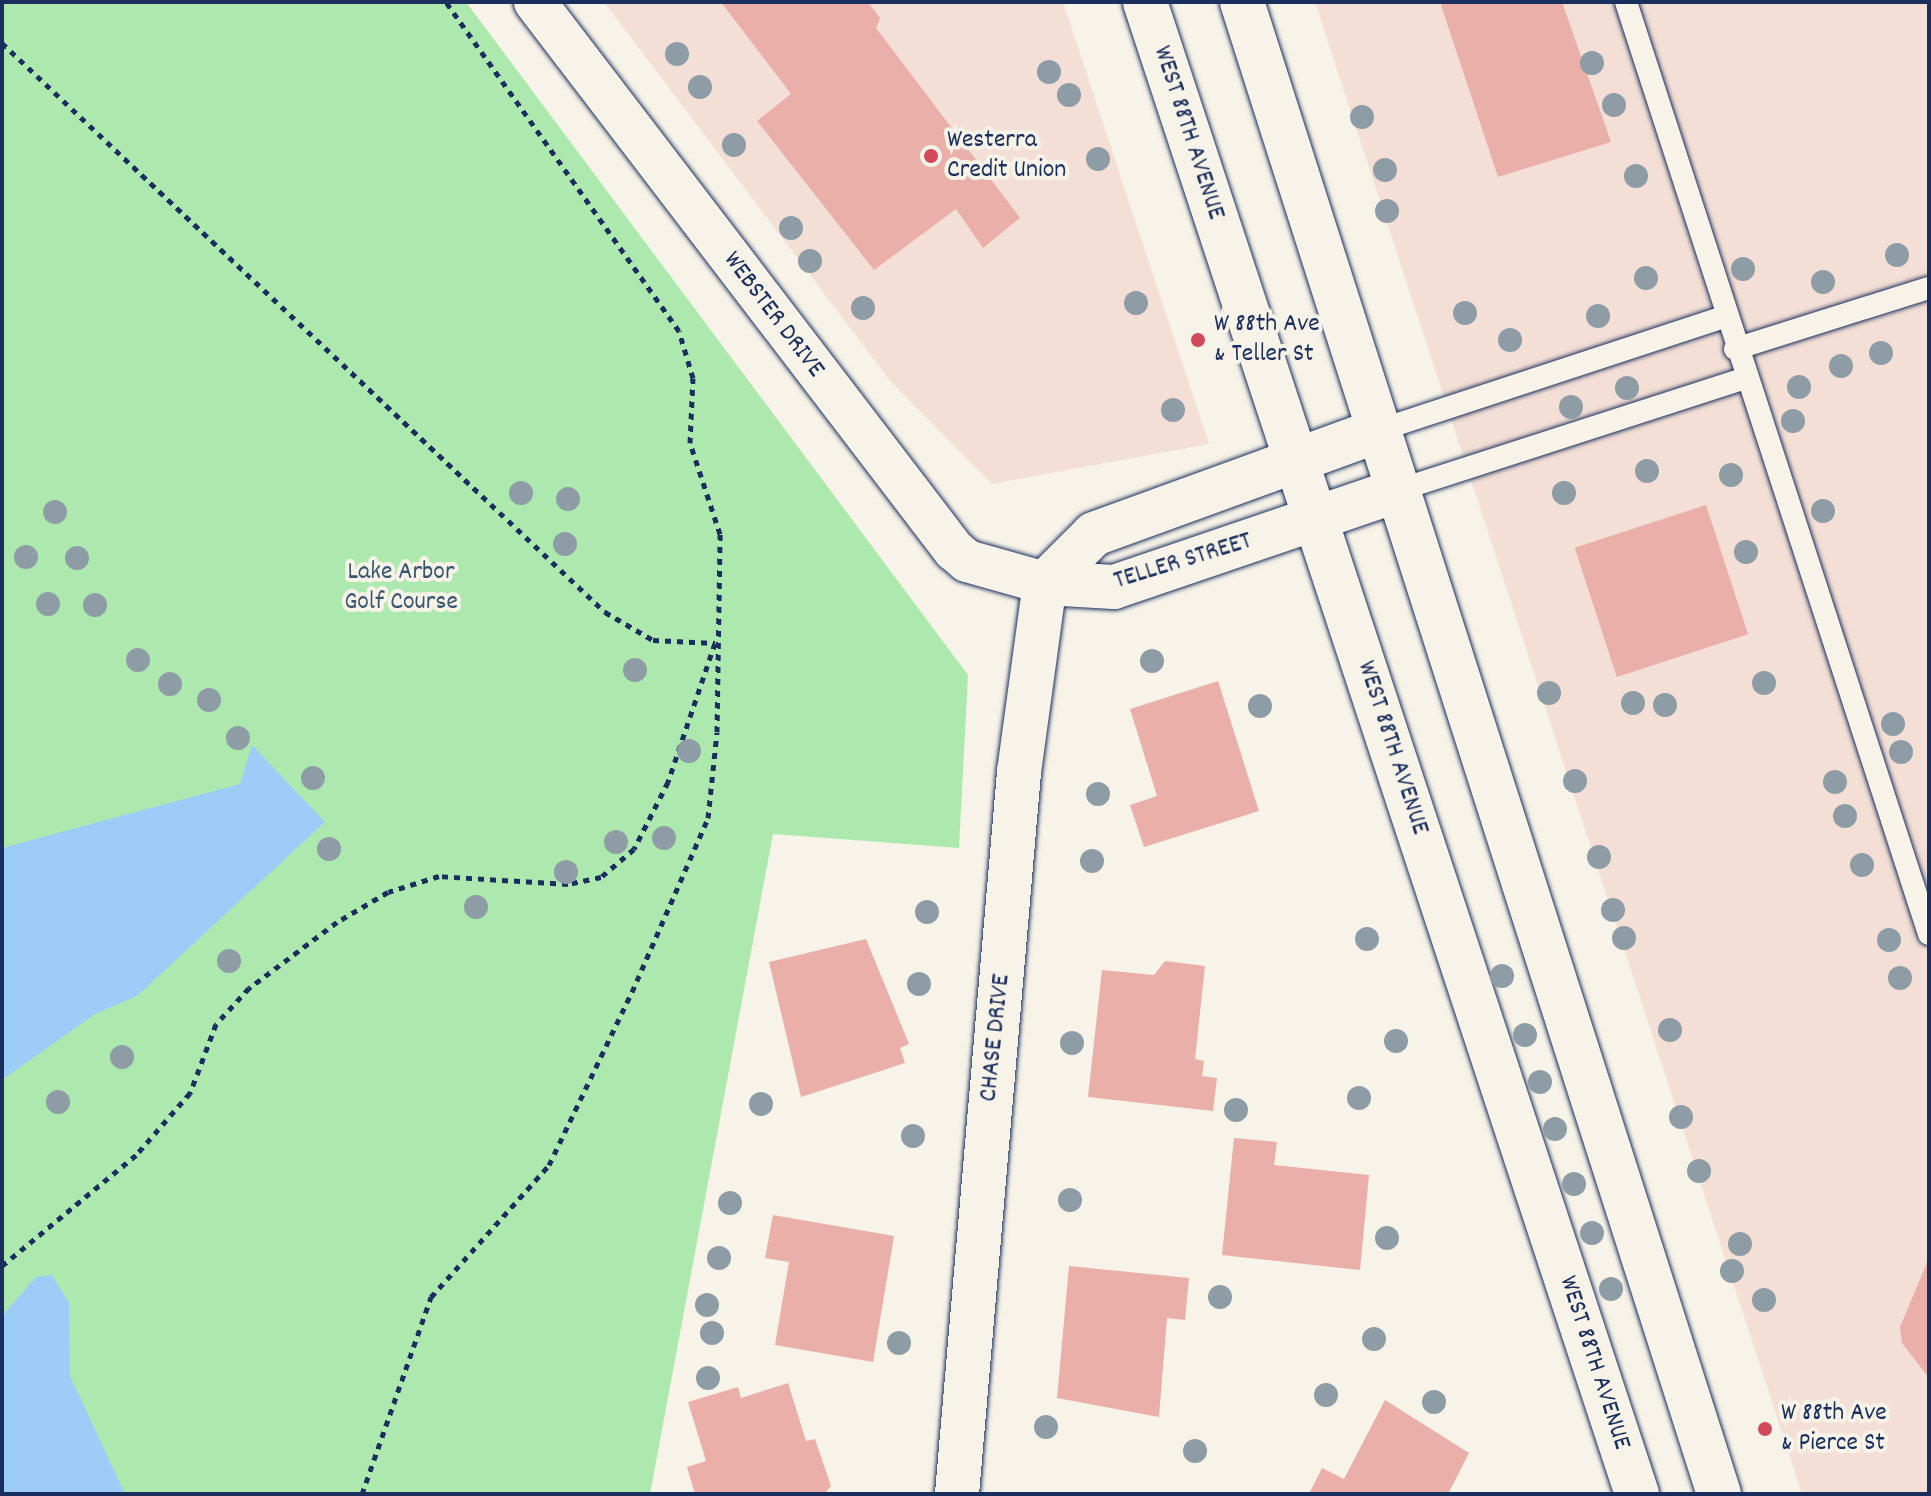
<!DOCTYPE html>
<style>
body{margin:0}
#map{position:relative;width:1931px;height:1496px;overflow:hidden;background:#f7f3e8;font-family:Dekko,sans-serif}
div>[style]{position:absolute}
.built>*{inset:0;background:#f3dfd5}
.green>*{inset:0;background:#ade9af}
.water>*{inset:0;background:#9dccf9}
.building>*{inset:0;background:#eaafa9;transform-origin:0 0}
.path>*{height:5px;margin-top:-2.5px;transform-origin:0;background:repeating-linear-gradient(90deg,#1b2f5e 0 6px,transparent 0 12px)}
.roads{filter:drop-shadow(0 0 2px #1b2f5e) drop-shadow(0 0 2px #1b2f5e)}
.lane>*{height:22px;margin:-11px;padding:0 11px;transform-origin:11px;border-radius:11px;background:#f7f3e8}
.street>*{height:42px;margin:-21px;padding:0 21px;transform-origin:21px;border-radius:21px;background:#f7f3e8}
.secondary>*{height:44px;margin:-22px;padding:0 22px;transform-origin:22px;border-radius:22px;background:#f7f3e8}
.primary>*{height:44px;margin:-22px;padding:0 22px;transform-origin:22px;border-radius:22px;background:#f7f3e8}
.trees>*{width:24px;height:24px;margin:-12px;border-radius:50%;background:#8e9ca5}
.dots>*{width:22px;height:22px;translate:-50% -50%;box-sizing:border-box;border:4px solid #f7f3e8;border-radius:50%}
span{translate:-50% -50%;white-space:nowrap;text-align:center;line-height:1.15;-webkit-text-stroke:8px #f7f3e8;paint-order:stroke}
.street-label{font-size:26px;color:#1b2f5e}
.poi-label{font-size:26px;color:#1b2f5e}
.left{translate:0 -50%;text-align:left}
.park-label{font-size:26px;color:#38546e}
.frame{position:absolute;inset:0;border:4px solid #1b2f5e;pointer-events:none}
</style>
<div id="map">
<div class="built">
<div style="clip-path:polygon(604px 2px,1063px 2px,1209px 444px,992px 484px,891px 382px)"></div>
<div style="clip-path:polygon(1315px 2px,1929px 2px,1929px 1494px,1802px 1494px)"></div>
</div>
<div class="green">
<div style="clip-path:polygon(2px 2px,466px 2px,968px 675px,959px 848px,773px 834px,650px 1494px,2px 1494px)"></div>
</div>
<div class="water">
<div style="clip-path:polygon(252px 745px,325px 822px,137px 996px,95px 1014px,2px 1080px,2px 848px,240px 784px)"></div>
<div style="clip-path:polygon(52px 1275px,69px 1303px,70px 1376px,125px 1494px,2px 1494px,2px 1316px,36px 1277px)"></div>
</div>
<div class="building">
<div style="clip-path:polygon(721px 2px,868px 2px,880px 18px,876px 28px,1020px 218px,983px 248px,956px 209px,874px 270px,757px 121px,791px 94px)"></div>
<div style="clip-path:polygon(1440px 2px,1562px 2px,1611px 142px,1498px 177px)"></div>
<div style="left:1706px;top:505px;width:136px;height:138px;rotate:72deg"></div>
<div style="clip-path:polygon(1218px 681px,1259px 811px,1144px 847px,1130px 805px,1157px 796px,1130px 709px)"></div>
<div style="clip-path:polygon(866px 939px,909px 1044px,900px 1048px,905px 1063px,801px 1097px,769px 962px)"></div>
<div style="clip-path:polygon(1165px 961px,1205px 966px,1195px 1059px,1204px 1061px,1202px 1076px,1217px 1078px,1213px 1111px,1088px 1097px,1102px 970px,1154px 975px)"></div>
<div style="clip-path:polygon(1234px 1138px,1277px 1142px,1274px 1165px,1369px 1175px,1360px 1270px,1222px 1255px)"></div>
<div style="clip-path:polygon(773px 1215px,894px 1236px,873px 1362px,775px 1345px,789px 1262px,765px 1258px)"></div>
<div style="clip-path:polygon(1929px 1258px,1929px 1378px,1902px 1343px,1900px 1327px)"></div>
<div style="clip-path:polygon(1069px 1266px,1189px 1278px,1185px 1320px,1167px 1318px,1159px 1417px,1057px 1398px)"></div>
<div style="clip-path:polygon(788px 1383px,806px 1441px,815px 1439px,831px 1486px,824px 1494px,695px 1494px,687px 1467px,706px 1461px,688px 1402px,738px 1387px,741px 1398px)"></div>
<div style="clip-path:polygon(1385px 1400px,1469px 1453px,1448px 1494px,1309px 1494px,1322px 1468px,1344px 1479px)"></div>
</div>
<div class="path">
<div style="left:2px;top:43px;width:829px;rotate:43.34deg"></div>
<div style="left:605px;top:612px;width:56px;rotate:30.3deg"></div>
<div style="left:653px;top:640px;width:62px;rotate:2.8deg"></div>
<div style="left:715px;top:643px;width:147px;rotate:108.7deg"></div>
<div style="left:668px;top:782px;width:75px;rotate:116.9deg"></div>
<div style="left:634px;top:849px;width:43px;rotate:139.7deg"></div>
<div style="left:601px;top:877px;width:34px;rotate:168deg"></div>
<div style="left:568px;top:884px;width:129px;rotate:-176.5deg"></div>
<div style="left:439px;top:876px;width:53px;rotate:162.6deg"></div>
<div style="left:388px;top:892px;width:59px;rotate:149.5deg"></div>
<div style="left:337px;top:922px;width:110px;rotate:143.1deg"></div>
<div style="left:249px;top:988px;width:49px;rotate:132.5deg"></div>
<div style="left:216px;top:1024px;width:74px;rotate:110.6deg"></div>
<div style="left:190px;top:1093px;width:82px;rotate:131.1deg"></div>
<div style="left:136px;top:1155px;width:174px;rotate:140.4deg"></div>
<div style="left:362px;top:1494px;width:209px;rotate:-70.7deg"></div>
<div style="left:431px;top:1297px;width:177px;rotate:-48.2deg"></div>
<div style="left:549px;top:1165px;width:192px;rotate:-64.4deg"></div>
<div style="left:632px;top:992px;width:190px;rotate:-66.4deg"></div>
<div style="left:708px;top:818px;width:86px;rotate:-84deg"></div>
<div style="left:717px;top:732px;width:198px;rotate:-89.1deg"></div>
<div style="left:720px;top:534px;width:96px;rotate:-108.2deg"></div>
<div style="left:690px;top:443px;width:65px;rotate:-87.4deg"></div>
<div style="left:693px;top:378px;width:49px;rotate:-106.6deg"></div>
<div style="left:679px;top:331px;width:403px;rotate:-125.3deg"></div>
</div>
<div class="roads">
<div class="lane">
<div style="left:1626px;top:2px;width:980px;rotate:71.99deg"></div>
<div style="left:1735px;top:349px;width:203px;rotate:-17.5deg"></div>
<div style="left:1380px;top:430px;width:362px;rotate:-18.2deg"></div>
<div style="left:1399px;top:490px;width:364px;rotate:-17.9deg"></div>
</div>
<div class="street">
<div style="left:535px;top:2px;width:690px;rotate:52.6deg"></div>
<div style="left:954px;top:550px;width:17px;rotate:40deg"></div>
<div style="left:967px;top:561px;width:81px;rotate:15.8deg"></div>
</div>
<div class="secondary">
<div style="left:1045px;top:583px;width:69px;rotate:-45deg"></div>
<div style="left:1094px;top:534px;width:304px;rotate:-20deg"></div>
<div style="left:1045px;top:583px;width:69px;rotate:3.3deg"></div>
<div style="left:1114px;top:587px;width:301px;rotate:-18.8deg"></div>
<div style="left:957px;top:1494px;width:725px;rotate:-85.09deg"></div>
<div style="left:1019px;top:772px;width:191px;rotate:-82.2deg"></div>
</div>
<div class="primary">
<div style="left:1145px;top:2px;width:1571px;rotate:71.75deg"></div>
<div style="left:1242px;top:2px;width:1566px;rotate:72.27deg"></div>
</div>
</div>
<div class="trees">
<div style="left:677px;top:54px"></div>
<div style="left:1592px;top:63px"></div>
<div style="left:1049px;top:72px"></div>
<div style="left:700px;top:87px"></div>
<div style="left:1069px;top:95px"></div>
<div style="left:1614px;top:105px"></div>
<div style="left:1362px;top:117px"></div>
<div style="left:734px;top:145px"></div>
<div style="left:1098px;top:159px"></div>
<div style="left:1385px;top:170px"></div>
<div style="left:1636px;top:176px"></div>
<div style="left:1387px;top:211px"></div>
<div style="left:791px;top:228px"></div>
<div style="left:1897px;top:255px"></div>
<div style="left:810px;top:261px"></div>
<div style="left:1743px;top:269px"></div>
<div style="left:1646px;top:278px"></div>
<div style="left:1823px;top:282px"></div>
<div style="left:1136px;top:303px"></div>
<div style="left:863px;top:308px"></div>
<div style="left:1465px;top:313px"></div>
<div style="left:1598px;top:316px"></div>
<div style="left:1510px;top:340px"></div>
<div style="left:1881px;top:353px"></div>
<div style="left:1841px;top:366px"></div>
<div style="left:1799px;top:387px"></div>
<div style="left:1627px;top:388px"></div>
<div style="left:1571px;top:407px"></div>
<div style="left:1173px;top:410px"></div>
<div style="left:1793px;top:421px"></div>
<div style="left:1647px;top:471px"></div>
<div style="left:1731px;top:475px"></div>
<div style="left:521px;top:493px"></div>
<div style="left:1564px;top:493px"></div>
<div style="left:568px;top:499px"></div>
<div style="left:1823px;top:511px"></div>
<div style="left:55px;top:512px"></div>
<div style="left:565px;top:544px"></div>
<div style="left:1746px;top:552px"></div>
<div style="left:26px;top:557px"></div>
<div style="left:77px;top:558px"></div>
<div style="left:48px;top:604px"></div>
<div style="left:95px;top:605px"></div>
<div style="left:138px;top:660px"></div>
<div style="left:1152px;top:661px"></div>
<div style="left:635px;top:670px"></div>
<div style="left:1764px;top:683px"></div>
<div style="left:170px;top:684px"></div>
<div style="left:1549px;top:693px"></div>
<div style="left:209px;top:700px"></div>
<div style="left:1633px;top:703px"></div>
<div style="left:1665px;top:705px"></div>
<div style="left:1260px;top:706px"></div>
<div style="left:1893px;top:724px"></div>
<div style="left:238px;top:738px"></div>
<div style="left:689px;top:751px"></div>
<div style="left:1901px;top:752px"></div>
<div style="left:313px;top:778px"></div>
<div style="left:1575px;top:781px"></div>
<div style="left:1835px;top:782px"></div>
<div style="left:1098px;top:794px"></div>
<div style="left:1845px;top:816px"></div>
<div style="left:664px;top:838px"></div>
<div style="left:616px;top:842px"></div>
<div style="left:329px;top:849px"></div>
<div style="left:1599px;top:857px"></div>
<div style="left:1092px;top:861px"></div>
<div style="left:1862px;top:865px"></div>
<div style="left:566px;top:872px"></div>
<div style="left:476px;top:907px"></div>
<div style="left:1613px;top:910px"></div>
<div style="left:927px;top:912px"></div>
<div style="left:1624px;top:938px"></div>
<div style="left:1367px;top:939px"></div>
<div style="left:1889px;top:940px"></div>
<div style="left:229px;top:961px"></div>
<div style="left:1502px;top:976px"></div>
<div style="left:1900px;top:978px"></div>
<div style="left:919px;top:984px"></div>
<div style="left:1670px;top:1030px"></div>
<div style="left:1525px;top:1035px"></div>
<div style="left:1396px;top:1041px"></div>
<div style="left:1072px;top:1043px"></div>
<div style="left:122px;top:1057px"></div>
<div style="left:1540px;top:1082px"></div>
<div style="left:1359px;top:1098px"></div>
<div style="left:58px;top:1102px"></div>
<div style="left:761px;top:1104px"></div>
<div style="left:1236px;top:1110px"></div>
<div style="left:1681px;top:1117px"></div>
<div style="left:1555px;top:1129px"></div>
<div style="left:913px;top:1136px"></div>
<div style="left:1699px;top:1171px"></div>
<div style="left:1574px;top:1184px"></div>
<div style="left:1070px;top:1200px"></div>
<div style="left:730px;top:1203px"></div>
<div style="left:1592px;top:1233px"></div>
<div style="left:1387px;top:1238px"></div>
<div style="left:1740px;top:1244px"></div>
<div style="left:719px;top:1258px"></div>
<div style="left:1732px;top:1271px"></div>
<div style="left:1611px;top:1289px"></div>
<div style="left:1220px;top:1297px"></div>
<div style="left:1764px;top:1300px"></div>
<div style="left:707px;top:1305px"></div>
<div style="left:712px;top:1333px"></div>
<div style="left:1374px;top:1339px"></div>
<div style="left:899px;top:1343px"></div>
<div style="left:708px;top:1378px"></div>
<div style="left:1326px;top:1395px"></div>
<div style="left:1434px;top:1402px"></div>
<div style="left:1046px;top:1427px"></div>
<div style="left:1195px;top:1451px"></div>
</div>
<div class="dots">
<div style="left:931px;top:156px;background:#d1495b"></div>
<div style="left:1198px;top:340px;background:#d1495b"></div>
<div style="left:1765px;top:1429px;background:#d1495b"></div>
</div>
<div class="street-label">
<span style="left:1188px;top:133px;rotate:72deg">WEST 88TH AVENUE</span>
<span style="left:773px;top:315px;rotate:53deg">WEBSTER DRIVE</span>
<span style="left:1183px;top:562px;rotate:-17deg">TELLER STREET</span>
<span style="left:1392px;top:748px;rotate:72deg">WEST 88TH AVENUE</span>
<span style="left:996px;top:1038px;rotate:-84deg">CHASE DRIVE</span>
<span style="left:1594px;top:1363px;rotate:72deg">WEST 88TH AVENUE</span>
</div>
<div class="poi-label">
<span class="left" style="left:947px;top:156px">Westerra<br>Credit Union</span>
<span class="left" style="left:1214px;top:340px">W 88th Ave<br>&amp; Teller St</span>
<span class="left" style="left:1781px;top:1429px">W 88th Ave<br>&amp; Pierce St</span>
</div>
<div class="park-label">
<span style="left:401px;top:588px">Lake Arbor<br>Golf Course</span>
</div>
<div class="frame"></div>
</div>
